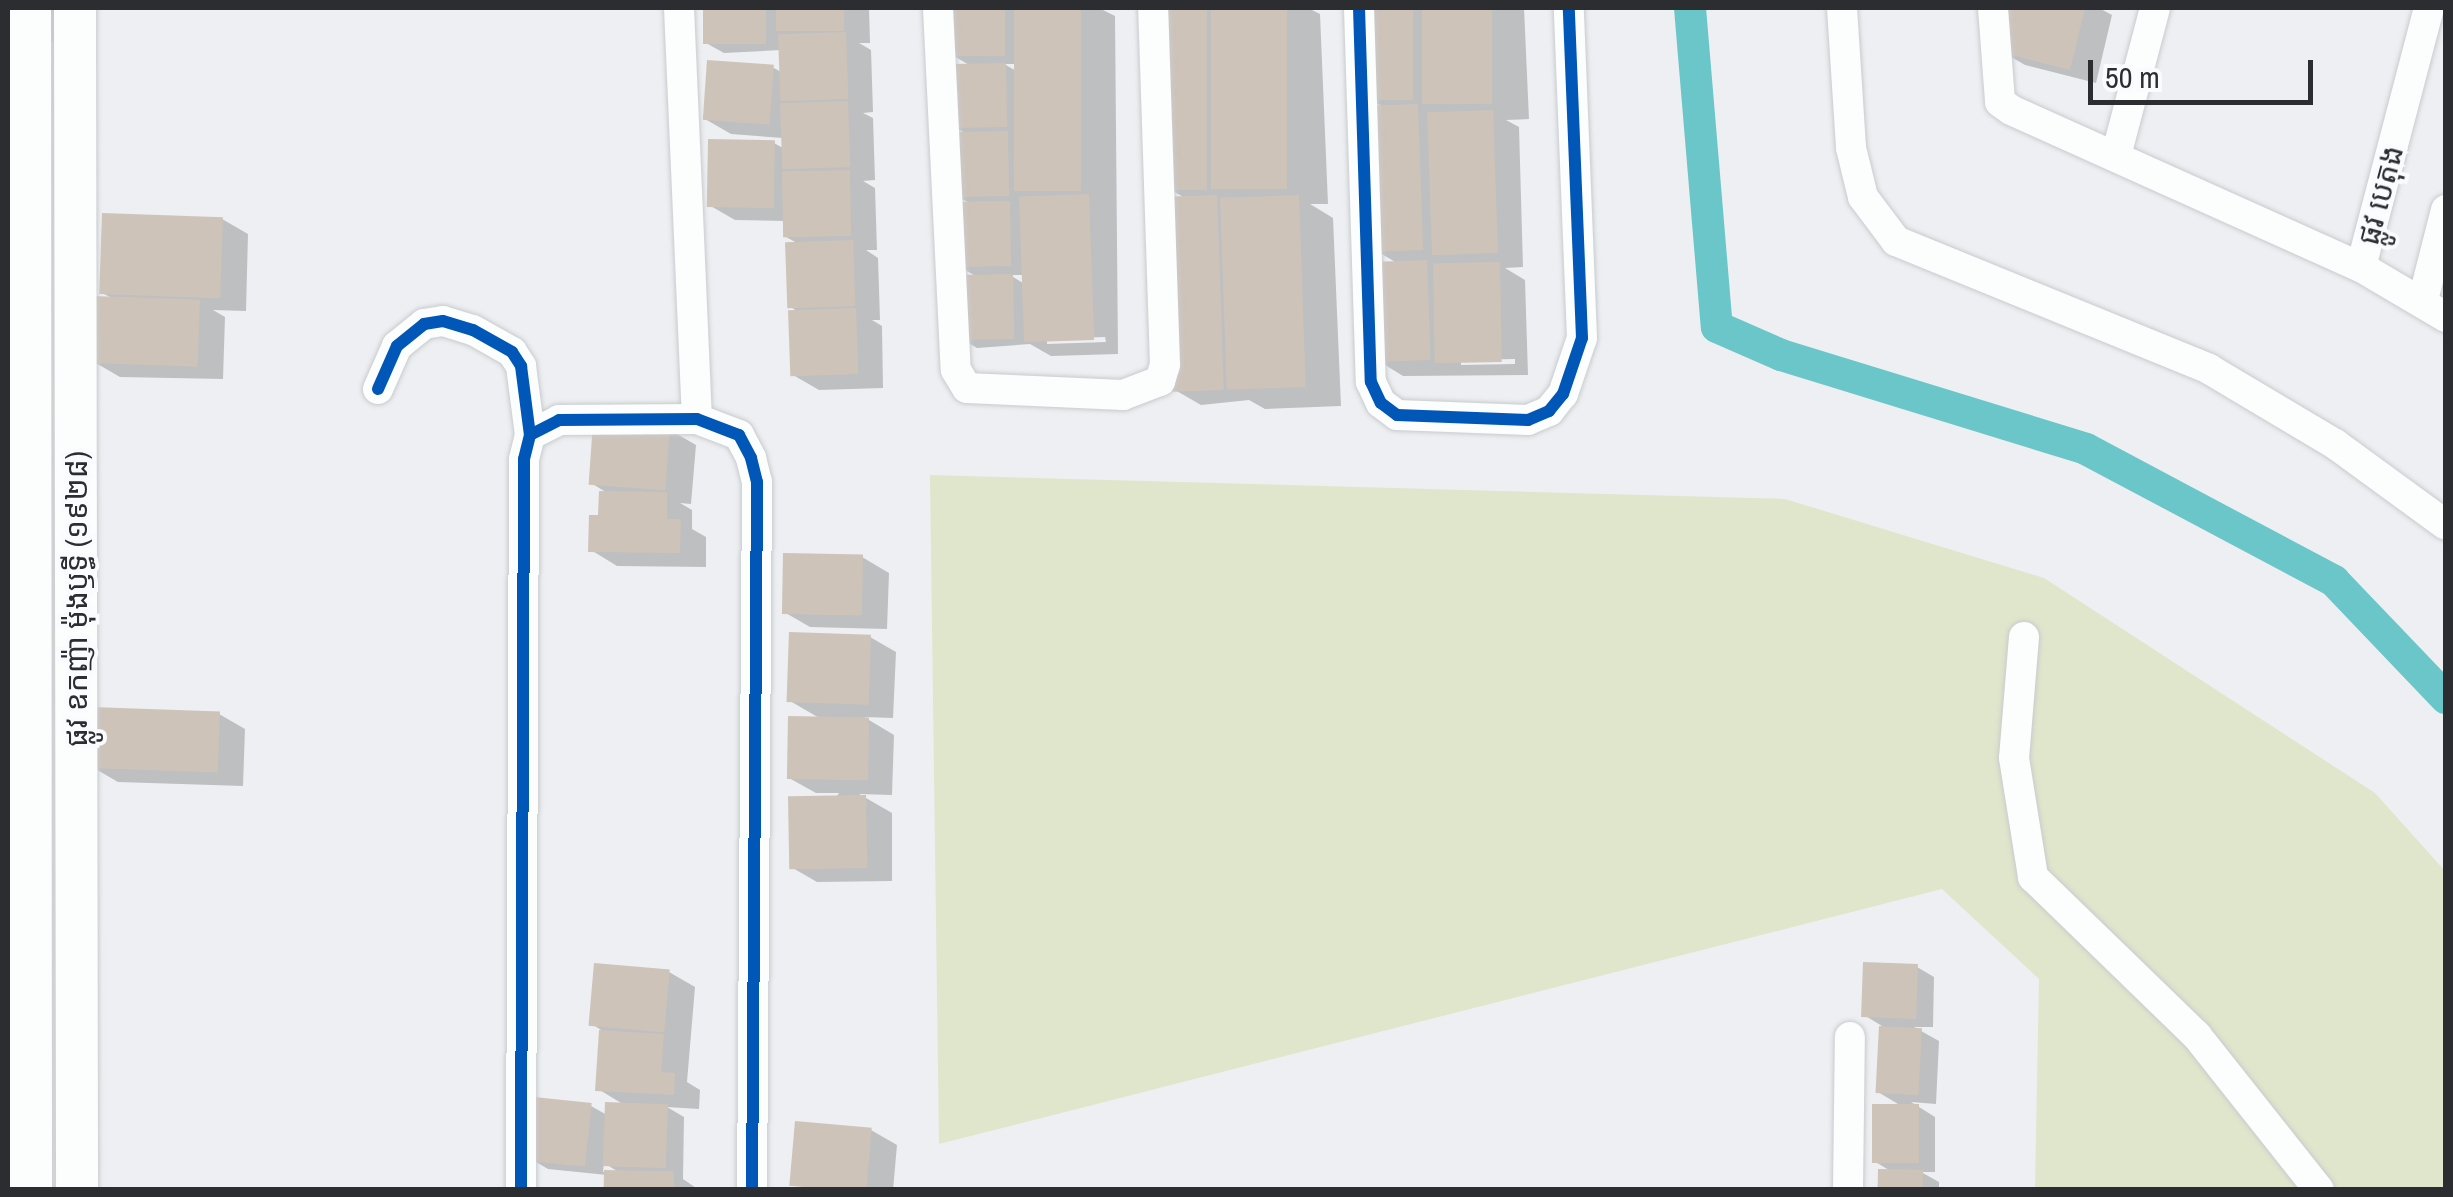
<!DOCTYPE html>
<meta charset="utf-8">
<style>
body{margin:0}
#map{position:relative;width:2453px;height:1197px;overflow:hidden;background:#edeff2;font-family:"Archivo Narrow","Noto Sans Khmer",sans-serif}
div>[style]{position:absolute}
.green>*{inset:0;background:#dfe6cb}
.shadow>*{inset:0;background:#0003}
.canal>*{height:32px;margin:-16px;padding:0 16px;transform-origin:16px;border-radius:16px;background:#6bc6c9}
.building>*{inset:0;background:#cec3b9;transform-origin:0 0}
.roads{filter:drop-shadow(0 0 2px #c9cbce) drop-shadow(0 0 2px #c9cbce)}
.street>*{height:30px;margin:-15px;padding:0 15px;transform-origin:15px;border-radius:15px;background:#fcfdfd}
.secondary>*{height:42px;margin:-21px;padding:0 21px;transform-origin:21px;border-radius:21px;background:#fcfdfd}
.cycleway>*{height:12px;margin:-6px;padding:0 6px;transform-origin:6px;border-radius:6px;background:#0057b8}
span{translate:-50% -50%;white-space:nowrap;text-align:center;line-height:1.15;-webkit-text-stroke:8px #f9fbfe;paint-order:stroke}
.street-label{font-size:30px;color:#2c2d30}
.frame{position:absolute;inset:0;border:10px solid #2c2d30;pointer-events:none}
.scale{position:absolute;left:2088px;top:60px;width:225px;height:45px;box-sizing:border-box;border:5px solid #2c2d30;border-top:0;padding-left:12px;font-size:30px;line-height:35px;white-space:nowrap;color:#2c2d30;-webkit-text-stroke:8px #f9fbfe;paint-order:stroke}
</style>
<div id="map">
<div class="green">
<div style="clip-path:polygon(930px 475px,1785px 499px,2044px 578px,2375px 793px,2445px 871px,2445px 1189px,2035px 1189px,2039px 979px,1942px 889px,939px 1144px)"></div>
</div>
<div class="shadow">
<div style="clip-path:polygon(8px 8px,55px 8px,55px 42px,48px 42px,49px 142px,8px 143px)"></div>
<div style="clip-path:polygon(705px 8px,869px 8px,870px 43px,859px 43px,871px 50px,873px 112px,863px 113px,873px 118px,875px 180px,863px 181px,875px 188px,877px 250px,866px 250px,878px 258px,880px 320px,872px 320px,882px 326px,883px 388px,819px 390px,793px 375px,800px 313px,789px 306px,799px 244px,786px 237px,786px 221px,735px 220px,709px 205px,774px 143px,783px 148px,783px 138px,731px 134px,705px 119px,774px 68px,781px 72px,781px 50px,724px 53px,706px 43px)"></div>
<div style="clip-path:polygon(evenodd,952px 8px,1099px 8px,1115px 16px,1118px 354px,1051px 356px,1030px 344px,977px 348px,960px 338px,977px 277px,957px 265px,971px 204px,955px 195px,967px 134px,954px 127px,971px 66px,952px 55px,952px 8px,1004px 64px,1018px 64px,1018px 72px,1004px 64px,952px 8px,1010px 275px,1023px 275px,1023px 283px,1010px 275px,952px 8px,1105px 337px,1106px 342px,1047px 344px,1047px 339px,1105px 337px)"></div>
<div style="clip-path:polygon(1163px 8px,1308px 8px,1320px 14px,1328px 204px,1310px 204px,1333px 218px,1341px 406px,1265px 409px,1249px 400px,1201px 405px,1175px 390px,1187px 199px,1169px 189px)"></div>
<div style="clip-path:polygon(evenodd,1366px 8px,1524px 8px,1529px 119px,1506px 120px,1519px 127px,1523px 267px,1505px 268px,1525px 280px,1528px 375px,1403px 376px,1377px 360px,1397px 263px,1375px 250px,1385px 108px,1369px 99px,1366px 8px,1515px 359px,1515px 364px,1461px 365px,1461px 360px,1515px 359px)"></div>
<div style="clip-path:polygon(2009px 8px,2099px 8px,2112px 15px,2096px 83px,2025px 65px,1999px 50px)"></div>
<div style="clip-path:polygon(8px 182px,16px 187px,15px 253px,8px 253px)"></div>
<div style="clip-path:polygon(222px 219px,248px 234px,246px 311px,213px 310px,225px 317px,223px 379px,120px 377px,94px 362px,114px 299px,102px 293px)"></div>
<div style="clip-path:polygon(670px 430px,696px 445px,691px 504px,680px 503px,692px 510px,692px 529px,706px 537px,706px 567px,617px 566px,591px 550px,609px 494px,591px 483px)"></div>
<div style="clip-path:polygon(8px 518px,14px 522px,12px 589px,8px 589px)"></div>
<div style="clip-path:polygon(862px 557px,889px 573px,887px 629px,810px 627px,784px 612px)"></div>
<div style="clip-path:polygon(870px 637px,896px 652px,893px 718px,864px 717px,894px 735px,892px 795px,859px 794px,892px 813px,892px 881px,817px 882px,791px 867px,839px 793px,816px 793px,789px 778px,821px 719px,790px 701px)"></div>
<div style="clip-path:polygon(219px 714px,245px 729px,243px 786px,118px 782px,92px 767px)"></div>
<div style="clip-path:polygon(1917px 967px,1934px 977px,1933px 1027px,1914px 1027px,1939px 1041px,1936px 1104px,1911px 1102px,1935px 1117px,1935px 1172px,1921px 1172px,1939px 1182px,1939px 1190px,1880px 1190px,1892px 1172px,1874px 1161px,1903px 1107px,1878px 1092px,1882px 1026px,1864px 1015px)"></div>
<div style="clip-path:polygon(evenodd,669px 972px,695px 987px,687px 1082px,700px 1090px,699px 1109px,667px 1107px,684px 1117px,683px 1179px,699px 1190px,607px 1190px,607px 1175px,548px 1169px,531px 1159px,591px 1106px,607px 1115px,626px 1106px,598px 1089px,601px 1030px,592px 1024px,669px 972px,604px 1163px,620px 1173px,603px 1172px,604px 1163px)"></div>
<div style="clip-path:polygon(871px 1130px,897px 1145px,893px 1190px,792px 1185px)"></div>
</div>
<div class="canal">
<div style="left:1690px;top:8px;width:320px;rotate:85.2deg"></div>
<div style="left:1717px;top:327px;width:70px;rotate:23.6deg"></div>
<div style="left:1781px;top:355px;width:319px;rotate:17.1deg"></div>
<div style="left:2086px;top:449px;width:281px;rotate:28deg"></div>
<div style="left:2334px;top:581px;width:162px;rotate:46.3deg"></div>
</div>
<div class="building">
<div style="clip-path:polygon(8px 8px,21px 8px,16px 124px,8px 124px)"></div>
<div style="left:703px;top:8px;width:63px;height:36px"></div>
<div style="left:776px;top:8px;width:68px;height:23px"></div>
<div style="left:949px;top:8px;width:56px;height:48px"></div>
<div style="left:1014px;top:8px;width:67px;height:183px"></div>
<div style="left:1160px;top:8px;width:47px;height:182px"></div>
<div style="left:1211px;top:8px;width:76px;height:181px"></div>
<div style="left:1363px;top:8px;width:50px;height:92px"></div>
<div style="left:1422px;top:8px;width:70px;height:96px"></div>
<div style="clip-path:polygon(2007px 8px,2085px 8px,2070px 70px,1996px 51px)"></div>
<div style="left:846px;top:32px;width:67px;height:68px;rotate:88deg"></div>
<div style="left:707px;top:60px;width:67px;height:60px;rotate:4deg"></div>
<div style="left:1006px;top:63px;width:64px;height:56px;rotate:89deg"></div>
<div style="left:848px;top:101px;width:66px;height:68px;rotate:88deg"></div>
<div style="left:1418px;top:104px;width:146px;height:51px;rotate:88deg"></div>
<div style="left:1493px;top:110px;width:143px;height:66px;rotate:88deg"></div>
<div style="left:1008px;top:131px;width:65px;height:56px;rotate:89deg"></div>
<div style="left:708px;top:139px;width:67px;height:68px;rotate:1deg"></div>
<div style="left:850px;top:170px;width:66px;height:68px;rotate:89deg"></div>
<div style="left:1089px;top:194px;width:146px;height:70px;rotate:88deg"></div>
<div style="left:1217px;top:195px;width:195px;height:51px;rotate:88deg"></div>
<div style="left:1299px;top:195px;width:192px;height:79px;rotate:88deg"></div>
<div style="left:1010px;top:201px;width:65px;height:56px;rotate:89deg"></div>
<div style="left:102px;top:213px;width:121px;height:81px;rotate:2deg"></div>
<div style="left:853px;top:240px;width:66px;height:68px;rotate:88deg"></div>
<div style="left:1427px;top:260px;width:100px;height:56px;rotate:88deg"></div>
<div style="left:1500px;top:262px;width:100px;height:67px;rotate:89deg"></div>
<div style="left:1013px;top:274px;width:65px;height:57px;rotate:89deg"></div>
<div style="left:93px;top:296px;width:107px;height:67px;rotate:2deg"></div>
<div style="left:856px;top:308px;width:66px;height:68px;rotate:88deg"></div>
<div style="left:593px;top:422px;width:77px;height:63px;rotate:4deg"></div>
<div style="clip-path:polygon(599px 491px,667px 492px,667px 519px,681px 519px,680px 553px,588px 552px,589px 515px,598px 515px)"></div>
<div style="left:783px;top:553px;width:80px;height:61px;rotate:1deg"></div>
<div style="left:789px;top:632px;width:82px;height:70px;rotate:2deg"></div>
<div style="left:91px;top:707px;width:129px;height:61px;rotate:2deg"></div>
<div style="left:788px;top:716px;width:81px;height:63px;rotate:1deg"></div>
<div style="left:866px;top:795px;width:73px;height:78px;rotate:89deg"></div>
<div style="left:1863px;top:962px;width:55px;height:55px;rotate:2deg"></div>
<div style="left:594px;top:963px;width:76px;height:63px;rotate:5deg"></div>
<div style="left:1879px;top:1026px;width:43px;height:67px;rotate:3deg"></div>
<div style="clip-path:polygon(599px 1030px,664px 1034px,661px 1072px,675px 1073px,674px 1095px,595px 1091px)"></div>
<div style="left:534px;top:1097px;width:58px;height:64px;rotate:6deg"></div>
<div style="left:605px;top:1102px;width:63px;height:64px;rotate:2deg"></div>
<div style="left:1872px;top:1104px;width:47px;height:59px"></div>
<div style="left:795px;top:1121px;width:77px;height:65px;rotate:5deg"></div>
<div style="left:1878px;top:1169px;width:45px;height:21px;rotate:1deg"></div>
<div style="left:604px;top:1170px;width:70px;height:20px;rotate:1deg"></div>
</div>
<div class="roads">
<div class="street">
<div style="left:679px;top:8px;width:411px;rotate:87.5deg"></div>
<div style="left:938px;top:8px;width:362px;rotate:87.2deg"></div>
<div style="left:956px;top:370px;width:21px;rotate:59deg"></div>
<div style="left:967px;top:388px;width:156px;rotate:2.6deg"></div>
<div style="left:1123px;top:395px;width:40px;rotate:-21deg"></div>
<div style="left:1160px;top:381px;width:17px;rotate:-73deg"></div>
<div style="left:1165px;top:365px;width:357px;rotate:-91.9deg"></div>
<div style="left:1359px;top:8px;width:374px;rotate:88.2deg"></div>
<div style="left:1371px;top:382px;width:23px;rotate:65deg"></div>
<div style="left:1381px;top:403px;width:20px;rotate:37deg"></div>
<div style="left:1397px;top:415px;width:131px;rotate:2.2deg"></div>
<div style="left:1528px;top:420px;width:23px;rotate:-23deg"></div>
<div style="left:1549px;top:411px;width:22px;rotate:-51deg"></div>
<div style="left:1563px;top:394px;width:59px;rotate:-71.3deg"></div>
<div style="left:1582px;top:338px;width:330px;rotate:-92.3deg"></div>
<div style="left:1842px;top:8px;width:140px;rotate:86.3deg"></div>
<div style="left:1851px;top:148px;width:50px;rotate:76.2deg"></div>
<div style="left:1863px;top:197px;width:55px;rotate:53.1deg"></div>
<div style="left:1896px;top:241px;width:338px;rotate:22.2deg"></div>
<div style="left:2209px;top:369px;width:147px;rotate:30.8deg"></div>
<div style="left:2335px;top:444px;width:137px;rotate:36.1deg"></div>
<div style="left:1993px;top:8px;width:94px;rotate:85.7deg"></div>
<div style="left:2000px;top:102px;width:14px;rotate:36deg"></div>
<div style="left:2011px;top:110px;width:384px;rotate:24.2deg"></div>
<div style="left:2361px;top:267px;width:99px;rotate:30.5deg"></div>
<div style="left:2117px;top:152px;width:149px;rotate:-75.2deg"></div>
<div style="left:2361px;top:267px;width:268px;rotate:-75.3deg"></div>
<div style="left:2423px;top:300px;width:93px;rotate:-75.7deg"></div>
<div style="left:378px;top:389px;width:47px;rotate:-66.2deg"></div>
<div style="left:397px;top:346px;width:35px;rotate:-39deg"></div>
<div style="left:424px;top:324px;width:19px;rotate:-9deg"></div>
<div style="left:443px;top:321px;width:31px;rotate:17deg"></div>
<div style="left:473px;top:330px;width:45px;rotate:29.4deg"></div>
<div style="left:512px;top:352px;width:17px;rotate:57deg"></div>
<div style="left:521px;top:366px;width:70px;rotate:82.6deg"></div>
<div style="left:530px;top:435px;width:25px;rotate:104deg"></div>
<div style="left:524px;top:459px;width:731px;rotate:90.24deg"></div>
<div style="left:530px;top:435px;width:33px;rotate:-27deg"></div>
<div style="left:559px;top:420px;width:138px;rotate:-0.4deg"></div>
<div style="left:697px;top:419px;width:45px;rotate:20.9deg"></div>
<div style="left:739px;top:435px;width:26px;rotate:62deg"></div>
<div style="left:751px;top:458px;width:25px;rotate:76deg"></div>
<div style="left:757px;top:482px;width:708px;rotate:90.4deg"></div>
<div style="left:2024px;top:637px;width:121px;rotate:94.7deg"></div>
<div style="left:2014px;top:758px;width:121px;rotate:80.9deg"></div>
<div style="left:2033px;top:877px;width:228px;rotate:44.1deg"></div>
<div style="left:2197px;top:1036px;width:196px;rotate:51.6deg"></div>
<div style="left:1848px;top:1190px;width:153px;rotate:-89.3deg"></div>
</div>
<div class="secondary">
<div style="left:30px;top:8px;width:1182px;rotate:89.95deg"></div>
<div style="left:75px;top:8px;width:1182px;rotate:89.9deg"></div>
</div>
</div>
<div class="cycleway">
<div style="left:1359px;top:8px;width:374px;rotate:88.2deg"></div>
<div style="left:1371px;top:382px;width:23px;rotate:65deg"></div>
<div style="left:1381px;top:403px;width:20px;rotate:37deg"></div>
<div style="left:1397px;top:415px;width:131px;rotate:2.2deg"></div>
<div style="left:1528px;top:420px;width:23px;rotate:-23deg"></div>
<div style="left:1549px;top:411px;width:22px;rotate:-51deg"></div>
<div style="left:1563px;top:394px;width:59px;rotate:-71.3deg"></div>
<div style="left:1582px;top:338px;width:330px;rotate:-92.3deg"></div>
<div style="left:378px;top:389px;width:47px;rotate:-66.2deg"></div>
<div style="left:397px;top:346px;width:35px;rotate:-39deg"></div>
<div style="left:424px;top:324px;width:19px;rotate:-9deg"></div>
<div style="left:443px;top:321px;width:31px;rotate:17deg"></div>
<div style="left:473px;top:330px;width:45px;rotate:29.4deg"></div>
<div style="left:512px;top:352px;width:17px;rotate:57deg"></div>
<div style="left:521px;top:366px;width:70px;rotate:82.6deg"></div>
<div style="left:530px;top:435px;width:25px;rotate:104deg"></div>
<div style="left:524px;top:459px;width:731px;rotate:90.24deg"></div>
<div style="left:530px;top:435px;width:33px;rotate:-27deg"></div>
<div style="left:559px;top:420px;width:138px;rotate:-0.4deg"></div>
<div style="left:697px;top:419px;width:45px;rotate:20.9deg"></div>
<div style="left:739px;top:435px;width:26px;rotate:62deg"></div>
<div style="left:751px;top:458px;width:25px;rotate:76deg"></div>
<div style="left:757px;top:482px;width:708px;rotate:90.4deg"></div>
</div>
<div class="street-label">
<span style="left:2380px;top:195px;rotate:-75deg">ផ្លូវ បេតុង</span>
<span style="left:76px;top:599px;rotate:-90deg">ផ្លូវ ឧកញ៉ា ម៉ុងឫទ្ធី (១៩២៨)</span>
</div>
<div class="frame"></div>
<div class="scale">50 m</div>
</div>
